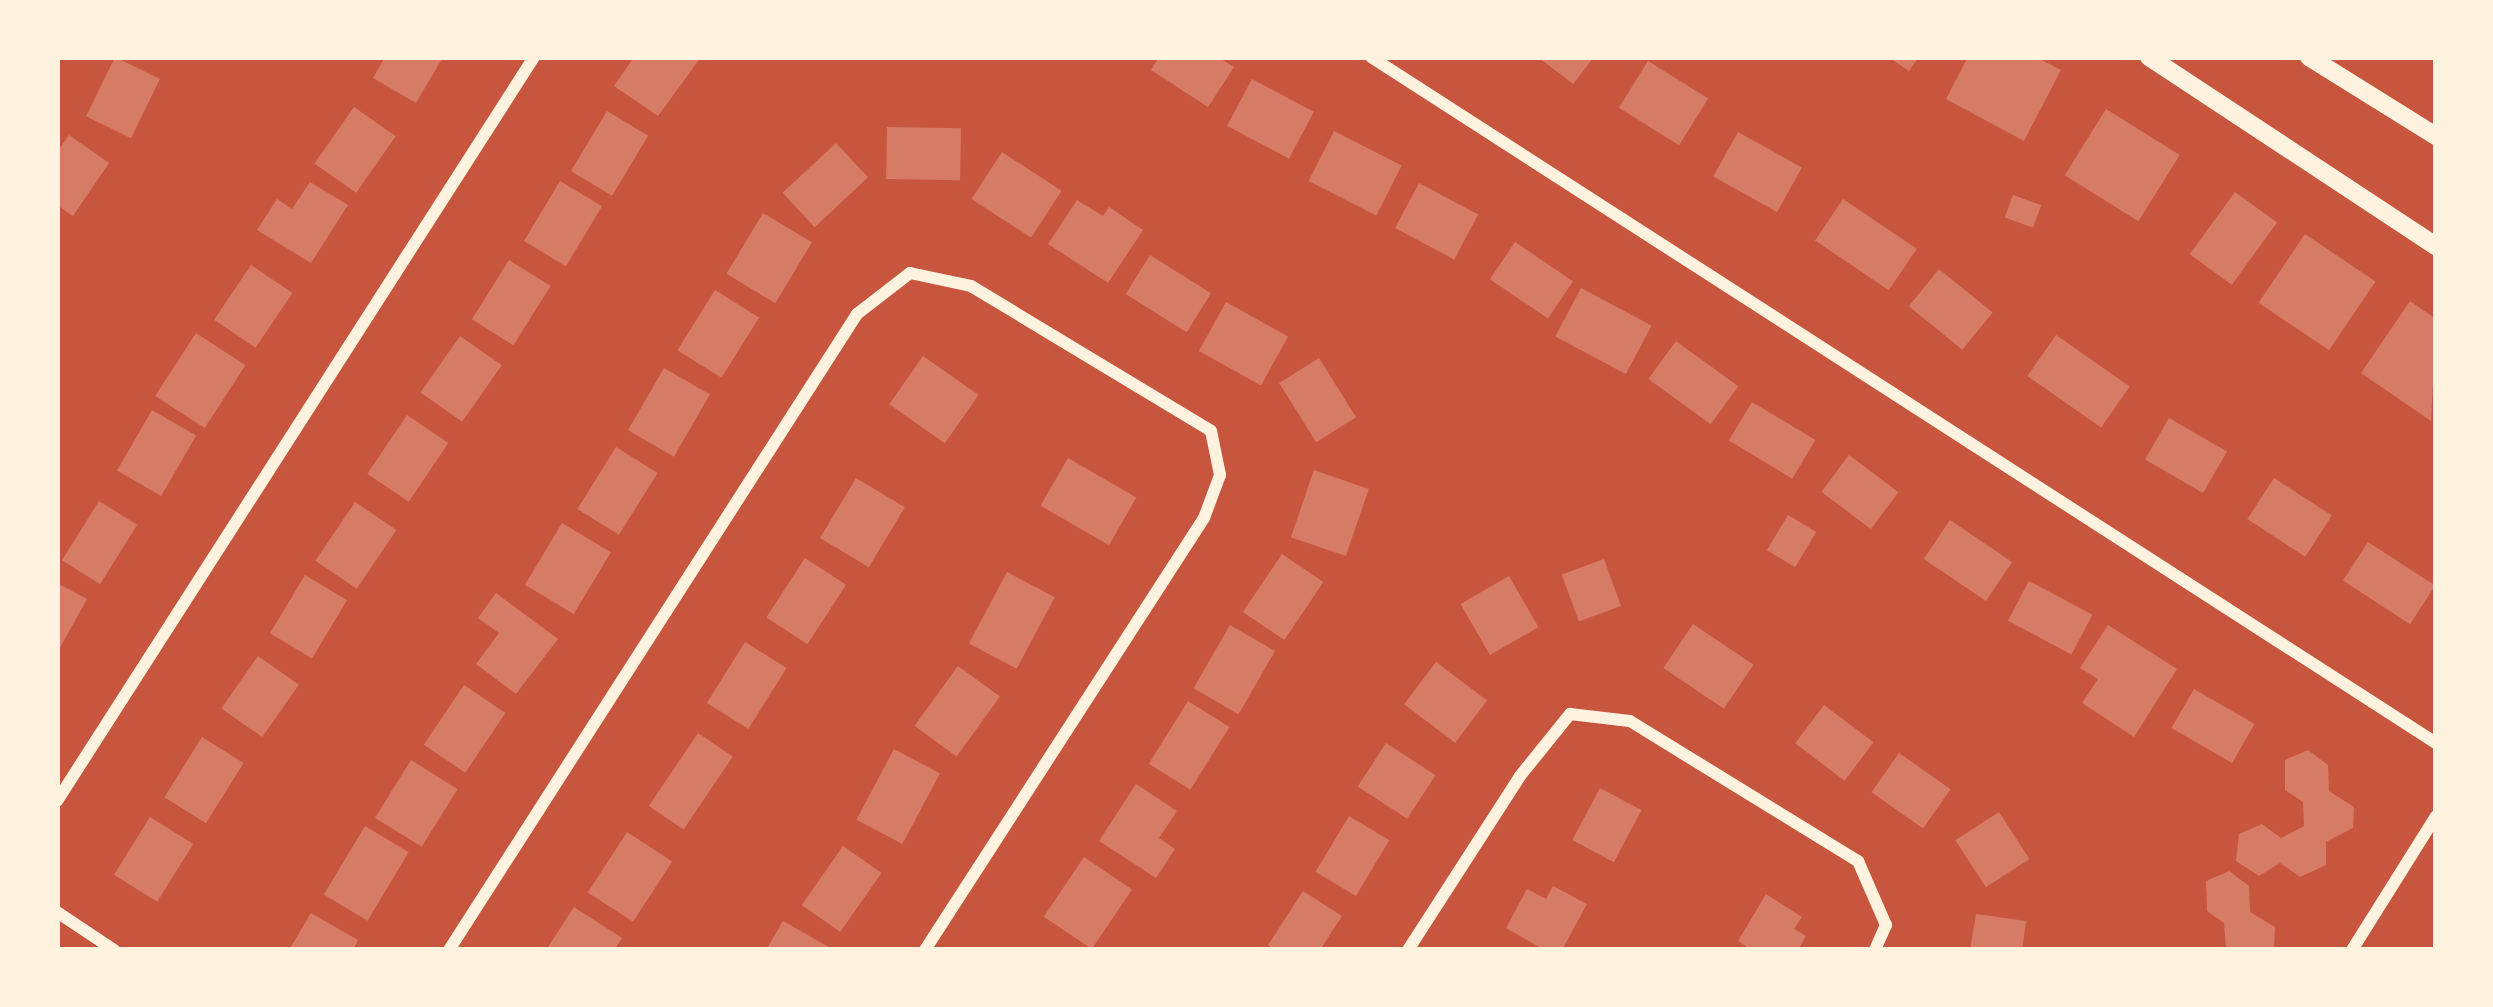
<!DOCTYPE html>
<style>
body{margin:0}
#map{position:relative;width:2493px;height:1007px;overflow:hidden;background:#c8553d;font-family:"Work Sans",sans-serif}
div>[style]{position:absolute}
.building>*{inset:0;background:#d67c66;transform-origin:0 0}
.minor>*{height:12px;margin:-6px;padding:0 6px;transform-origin:6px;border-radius:6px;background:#fff3e0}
.tertiary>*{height:18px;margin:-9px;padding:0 9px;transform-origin:9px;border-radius:9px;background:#fff3e0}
span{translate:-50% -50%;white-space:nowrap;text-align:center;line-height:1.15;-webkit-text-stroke:12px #fff3e0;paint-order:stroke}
.frame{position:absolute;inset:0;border:60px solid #fff3e0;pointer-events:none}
</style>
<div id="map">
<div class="building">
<div style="left:115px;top:57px;width:50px;height:66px;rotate:26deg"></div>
<div style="clip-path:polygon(385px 57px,443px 57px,416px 103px,373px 78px)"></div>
<div style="clip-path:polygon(634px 57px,695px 57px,699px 60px,658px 116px,614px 86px)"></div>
<div style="clip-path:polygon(1159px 57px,1218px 57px,1234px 67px,1208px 107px,1151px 70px)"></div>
<div style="clip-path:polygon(1538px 57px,1594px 57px,1573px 84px)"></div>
<div style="clip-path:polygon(1888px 57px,1919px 57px,1909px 71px)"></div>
<div style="clip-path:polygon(1968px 57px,2036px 57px,2061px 70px,2024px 141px,1946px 99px)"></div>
<div style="left:1648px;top:61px;width:71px;height:55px;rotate:32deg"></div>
<div style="left:1252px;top:79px;width:70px;height:53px;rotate:28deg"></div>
<div style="left:354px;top:107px;width:51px;height:69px;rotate:35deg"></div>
<div style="left:2106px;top:109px;width:87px;height:78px;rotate:32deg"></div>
<div style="left:607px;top:111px;width:48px;height:70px;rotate:31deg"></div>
<div style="left:887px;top:127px;width:74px;height:52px;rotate:1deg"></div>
<div style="left:1334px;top:131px;width:76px;height:56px;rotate:27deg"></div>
<div style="left:1738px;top:132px;width:73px;height:51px;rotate:29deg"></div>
<div style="clip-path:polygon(69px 135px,109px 163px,73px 216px,57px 205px,57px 152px)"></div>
<div style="left:836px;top:143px;width:47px;height:73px;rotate:47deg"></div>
<div style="left:1002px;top:152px;width:71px;height:56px;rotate:33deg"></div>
<div style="left:560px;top:181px;width:49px;height:70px;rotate:31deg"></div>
<div style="clip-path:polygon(310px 182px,348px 205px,311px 263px,257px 230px,277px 199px,292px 209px)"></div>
<div style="left:1419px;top:183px;width:67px;height:51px;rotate:28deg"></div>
<div style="left:2235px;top:192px;width:52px;height:77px;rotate:36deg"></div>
<div style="left:2013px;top:195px;width:30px;height:24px;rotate:20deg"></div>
<div style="left:1843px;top:199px;width:89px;height:50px;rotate:34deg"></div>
<div style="clip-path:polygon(1077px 200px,1103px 216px,1109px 207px,1143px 230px,1108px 283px,1048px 244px)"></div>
<div style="left:763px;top:213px;width:57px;height:71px;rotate:31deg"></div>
<div style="left:2305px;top:234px;width:85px;height:83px;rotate:34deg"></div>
<div style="left:1515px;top:242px;width:70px;height:45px;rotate:34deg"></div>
<div style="left:1150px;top:255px;width:72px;height:46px;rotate:32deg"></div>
<div style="left:509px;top:260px;width:49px;height:70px;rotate:32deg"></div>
<div style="left:251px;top:265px;width:50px;height:66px;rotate:34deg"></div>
<div style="left:1939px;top:269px;width:69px;height:48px;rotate:39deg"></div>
<div style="left:1581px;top:288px;width:80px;height:55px;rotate:28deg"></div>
<div style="left:715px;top:290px;width:52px;height:71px;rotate:32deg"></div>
<div style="clip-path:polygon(2410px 301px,2436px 319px,2431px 421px,2361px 373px)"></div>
<div style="left:1226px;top:302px;width:71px;height:56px;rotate:29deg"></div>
<div style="left:196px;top:333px;width:59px;height:75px;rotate:33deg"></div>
<div style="left:2056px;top:335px;width:90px;height:50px;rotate:35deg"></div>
<div style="left:460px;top:336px;width:51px;height:69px;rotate:35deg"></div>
<div style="left:1676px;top:341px;width:77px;height:47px;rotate:36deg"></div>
<div style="left:923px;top:356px;width:68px;height:59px;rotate:35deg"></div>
<div style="left:1319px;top:358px;width:70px;height:47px;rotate:58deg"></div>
<div style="left:664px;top:368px;width:53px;height:72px;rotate:30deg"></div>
<div style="left:1752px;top:402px;width:74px;height:45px;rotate:31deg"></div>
<div style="left:152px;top:410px;width:51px;height:70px;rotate:30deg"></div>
<div style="left:407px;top:415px;width:50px;height:71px;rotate:34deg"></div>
<div style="left:2169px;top:418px;width:67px;height:48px;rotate:30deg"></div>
<div style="left:616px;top:447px;width:49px;height:73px;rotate:32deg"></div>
<div style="left:1849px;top:455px;width:62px;height:46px;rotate:37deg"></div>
<div style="left:1068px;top:458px;width:79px;height:55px;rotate:30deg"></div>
<div style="left:1314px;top:470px;width:58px;height:71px;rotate:19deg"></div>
<div style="left:856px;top:478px;width:57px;height:70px;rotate:31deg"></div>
<div style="left:2274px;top:478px;width:69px;height:49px;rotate:33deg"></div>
<div style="left:99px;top:501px;width:45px;height:70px;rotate:32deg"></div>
<div style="left:355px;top:502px;width:50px;height:71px;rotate:34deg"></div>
<div style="left:1788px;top:515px;width:33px;height:41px;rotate:31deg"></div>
<div style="left:1950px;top:520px;width:75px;height:47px;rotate:34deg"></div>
<div style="left:562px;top:523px;width:57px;height:72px;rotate:31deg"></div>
<div style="left:2368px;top:542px;width:80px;height:46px;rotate:33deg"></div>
<div style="left:1282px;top:554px;width:50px;height:70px;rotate:34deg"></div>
<div style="left:805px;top:558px;width:49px;height:71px;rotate:33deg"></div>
<div style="left:1604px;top:559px;width:50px;height:45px;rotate:70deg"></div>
<div style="left:1007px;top:572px;width:54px;height:81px;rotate:28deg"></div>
<div style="left:305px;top:575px;width:49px;height:68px;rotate:31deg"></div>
<div style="left:1509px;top:576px;width:59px;height:56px;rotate:60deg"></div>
<div style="left:2029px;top:581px;width:72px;height:45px;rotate:28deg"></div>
<div style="clip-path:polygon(57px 583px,87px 599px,57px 653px)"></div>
<div style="clip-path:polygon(496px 593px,558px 639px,516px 694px,476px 664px,499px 633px,478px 618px)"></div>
<div style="left:1693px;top:624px;width:73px;height:53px;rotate:34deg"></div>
<div style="left:1230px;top:625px;width:52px;height:73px;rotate:30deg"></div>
<div style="clip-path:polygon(2108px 625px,2177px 669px,2134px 737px,2082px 703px,2098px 679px,2080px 668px)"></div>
<div style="left:745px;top:642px;width:49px;height:72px;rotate:32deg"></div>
<div style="left:258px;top:656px;width:50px;height:64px;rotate:35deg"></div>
<div style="left:1436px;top:662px;width:64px;height:53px;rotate:37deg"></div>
<div style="left:958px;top:666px;width:52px;height:74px;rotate:36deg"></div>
<div style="left:464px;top:685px;width:50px;height:72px;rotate:34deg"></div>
<div style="left:2194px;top:689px;width:70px;height:45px;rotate:30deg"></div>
<div style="left:1188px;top:701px;width:49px;height:74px;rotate:32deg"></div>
<div style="left:1824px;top:705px;width:62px;height:48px;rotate:37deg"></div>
<div style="left:698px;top:733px;width:42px;height:88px;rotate:34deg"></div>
<div style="left:202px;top:737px;width:49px;height:71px;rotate:32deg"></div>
<div style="left:1386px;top:743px;width:59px;height:52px;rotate:33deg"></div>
<div style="left:894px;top:749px;width:52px;height:80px;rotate:28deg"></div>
<div style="clip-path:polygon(2308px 750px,2328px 765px,2329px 791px,2354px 807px,2353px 828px,2326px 842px,2326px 865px,2300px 877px,2280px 863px,2259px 876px,2236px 861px,2239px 834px,2262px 824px,2281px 838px,2304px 826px,2303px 802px,2285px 790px,2285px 760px)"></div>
<div style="left:1899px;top:753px;width:63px;height:48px;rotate:35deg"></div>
<div style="left:411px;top:760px;width:55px;height:68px;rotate:32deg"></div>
<div style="clip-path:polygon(1136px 784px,1177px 811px,1159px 838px,1175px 849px,1156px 878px,1099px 841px)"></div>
<div style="left:1600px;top:788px;width:47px;height:59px;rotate:28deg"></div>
<div style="left:1999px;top:812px;width:56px;height:52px;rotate:57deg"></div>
<div style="left:1349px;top:816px;width:47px;height:65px;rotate:31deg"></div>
<div style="left:150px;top:817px;width:51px;height:68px;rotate:32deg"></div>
<div style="left:365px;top:826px;width:51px;height:80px;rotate:31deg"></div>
<div style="left:627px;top:832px;width:54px;height:72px;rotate:33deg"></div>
<div style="left:843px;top:846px;width:47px;height:72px;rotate:35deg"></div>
<div style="left:1084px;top:857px;width:58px;height:72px;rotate:34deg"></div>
<div style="clip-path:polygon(2229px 871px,2249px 886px,2250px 912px,2275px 927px,2274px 948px,2226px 950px,2224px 923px,2207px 911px,2206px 881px)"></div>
<div style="clip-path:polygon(1553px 886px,1587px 904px,1562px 950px,1545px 950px,1506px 928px,1527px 889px,1546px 899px)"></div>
<div style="clip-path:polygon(1303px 891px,1342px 916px,1320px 950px,1275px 950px,1268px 945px)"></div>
<div style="clip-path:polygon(1766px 894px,1802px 917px,1794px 929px,1806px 936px,1798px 950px,1752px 950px,1738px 941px)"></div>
<div style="clip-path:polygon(574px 907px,622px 938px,614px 950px,546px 950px)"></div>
<div style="clip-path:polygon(311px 913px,358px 940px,353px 950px,289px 950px)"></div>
<div style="clip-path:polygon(1976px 914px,2026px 921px,2022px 950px,1970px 950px)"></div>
<div style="clip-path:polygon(783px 921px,834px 950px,766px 950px)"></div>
</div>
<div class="minor">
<div style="left:1371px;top:57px;width:1267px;rotate:32.79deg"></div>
<div style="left:57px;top:801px;width:884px;rotate:-57.33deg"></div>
<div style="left:57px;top:912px;width:69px;rotate:33.7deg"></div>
<div style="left:449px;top:950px;width:756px;rotate:-57.32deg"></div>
<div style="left:857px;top:314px;width:67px;rotate:-37.7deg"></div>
<div style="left:910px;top:273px;width:62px;rotate:12deg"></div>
<div style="left:971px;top:286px;width:280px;rotate:31.1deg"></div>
<div style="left:1211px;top:431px;width:45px;rotate:78.4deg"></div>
<div style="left:1220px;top:475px;width:46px;rotate:110.4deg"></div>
<div style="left:1204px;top:518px;width:514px;rotate:122.86deg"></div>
<div style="left:1408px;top:950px;width:207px;rotate:-57.2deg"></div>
<div style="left:1520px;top:776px;width:80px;rotate:-51.1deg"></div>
<div style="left:1570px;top:714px;width:60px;rotate:6.7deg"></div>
<div style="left:1630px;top:721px;width:268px;rotate:31.6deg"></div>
<div style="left:1858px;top:861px;width:70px;rotate:66.4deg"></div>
<div style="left:1886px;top:925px;width:27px;rotate:114deg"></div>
<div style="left:2352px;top:950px;width:158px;rotate:-57.9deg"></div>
</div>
<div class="tertiary">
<div style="left:2149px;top:57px;width:344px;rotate:33.4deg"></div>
<div style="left:2309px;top:57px;width:150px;rotate:31.9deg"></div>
</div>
<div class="frame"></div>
</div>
